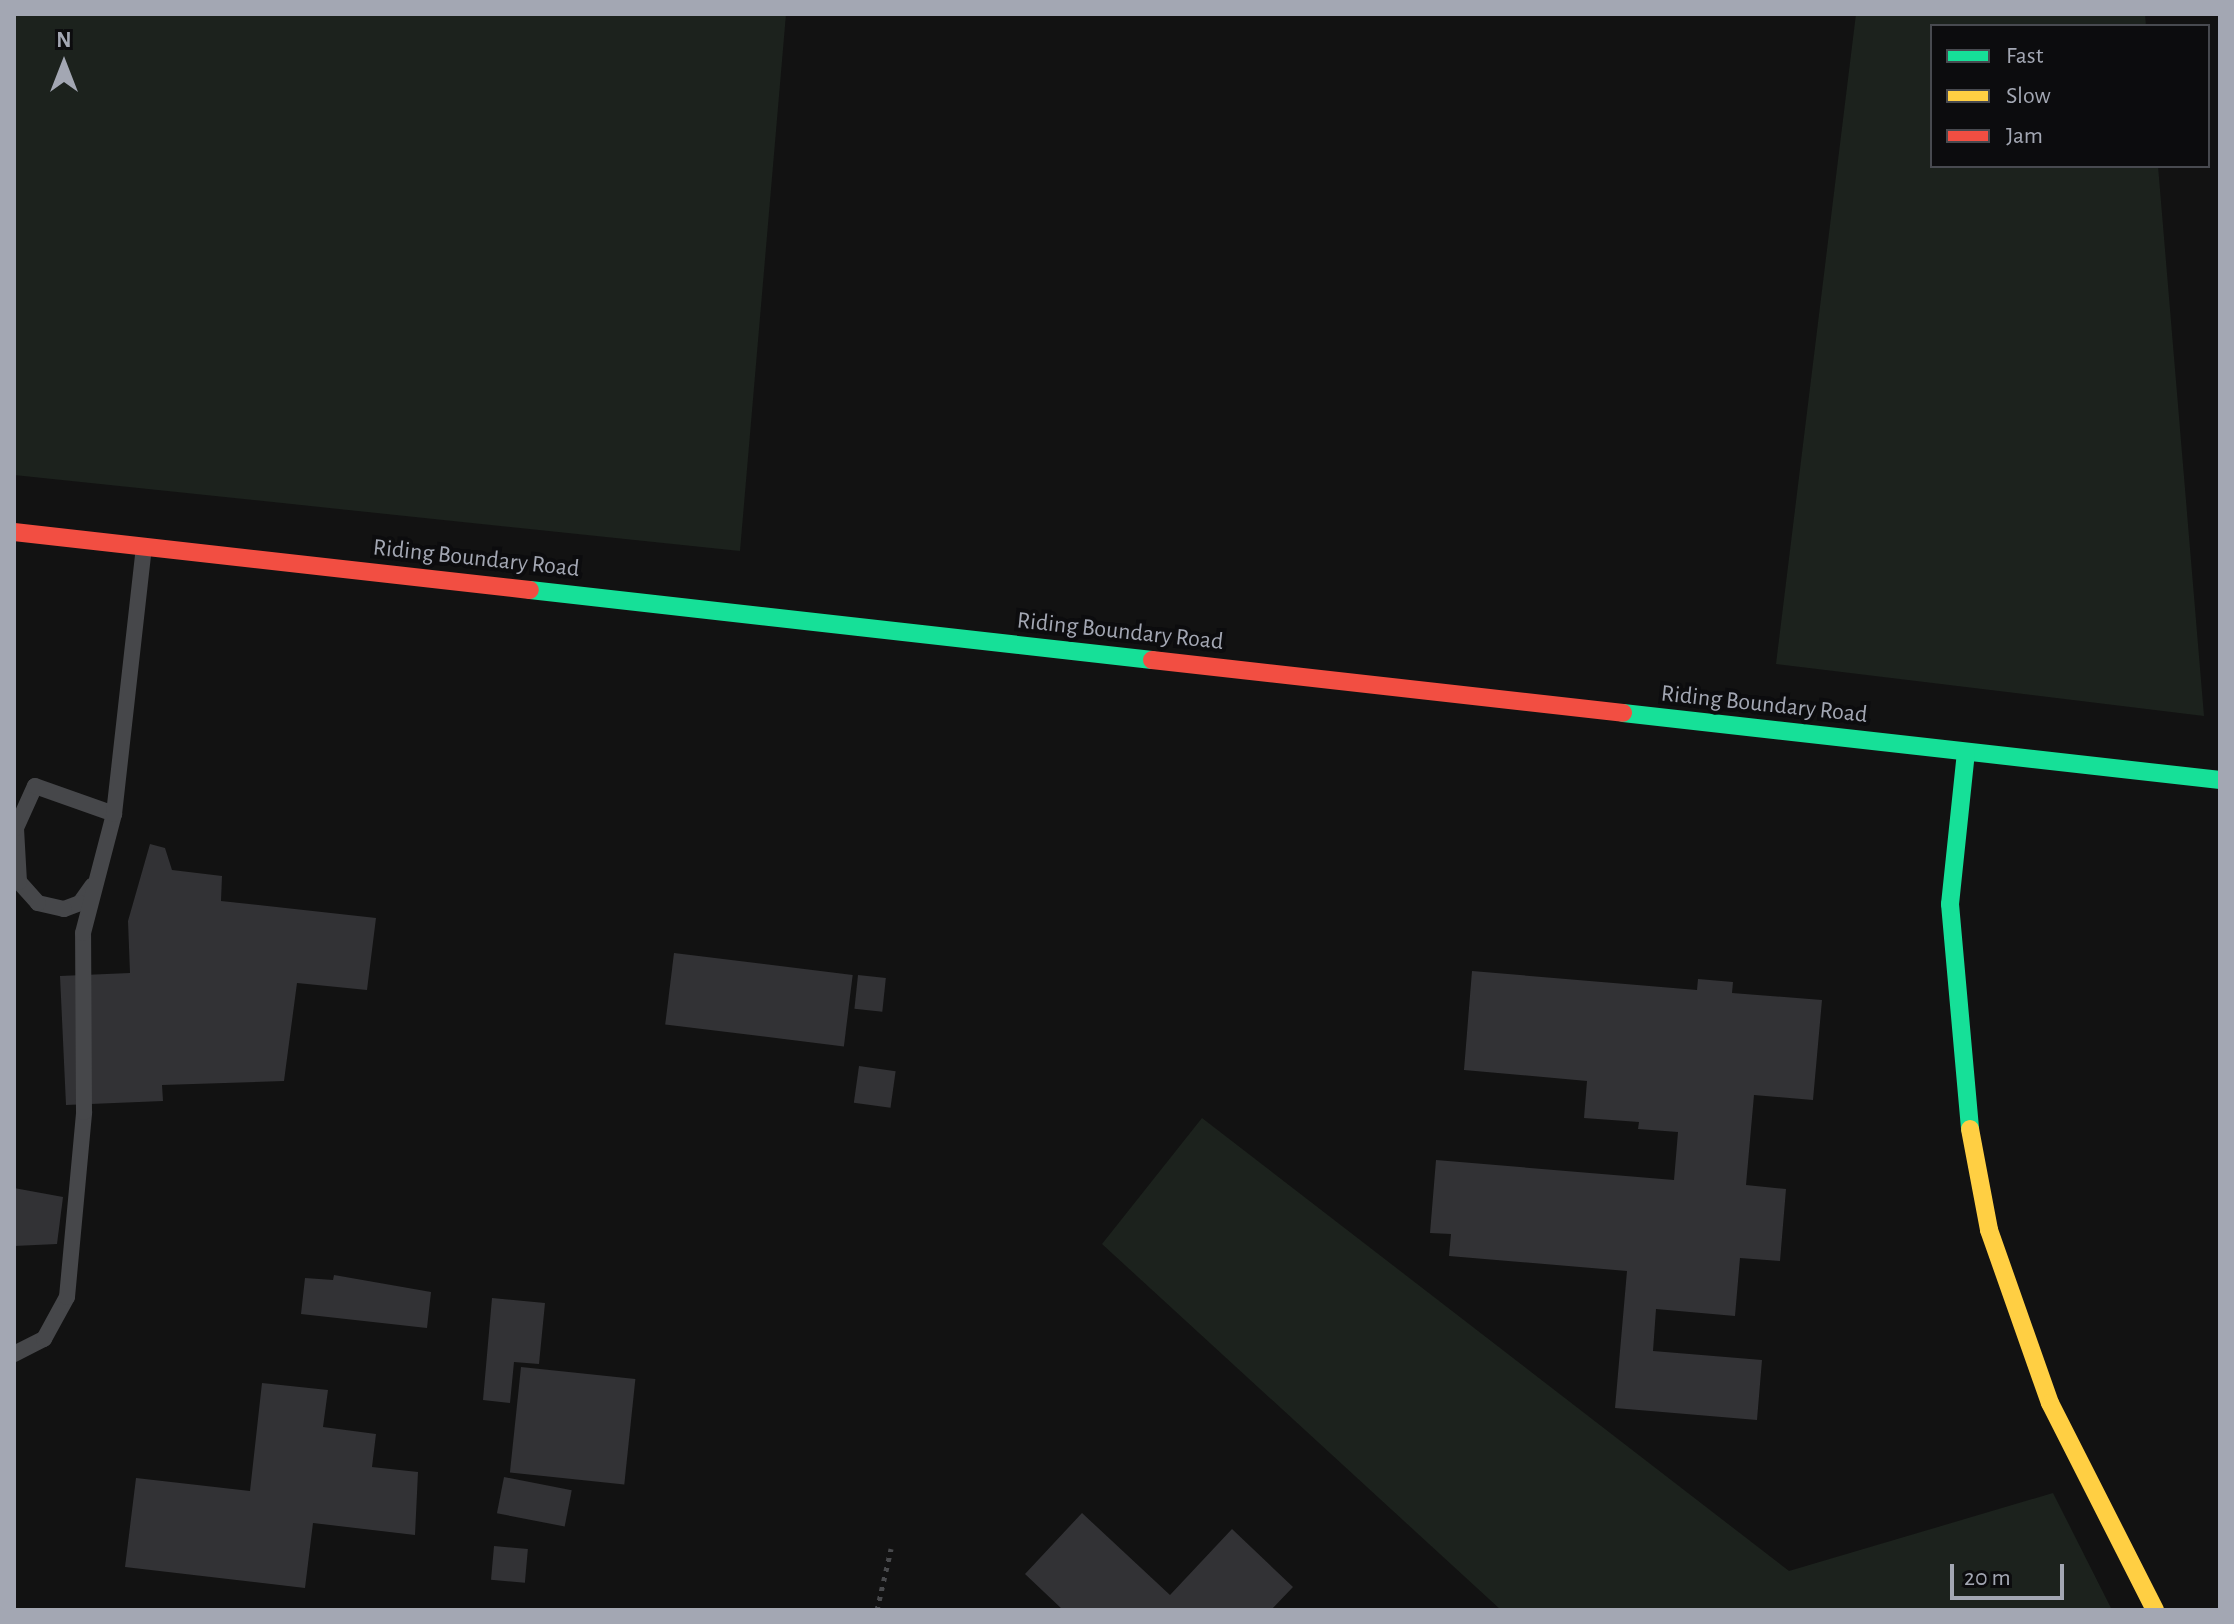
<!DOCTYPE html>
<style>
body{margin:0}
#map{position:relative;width:2234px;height:1624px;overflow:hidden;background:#121212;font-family:"Alegreya Sans",sans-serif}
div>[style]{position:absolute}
.green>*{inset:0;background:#1c221d}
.building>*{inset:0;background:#323235;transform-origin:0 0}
.path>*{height:5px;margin-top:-2.5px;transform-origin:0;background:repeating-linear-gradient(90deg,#48494c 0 4px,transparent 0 10px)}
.lane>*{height:16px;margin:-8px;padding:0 8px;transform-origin:8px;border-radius:8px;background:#46474a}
.fast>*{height:18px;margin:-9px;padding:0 9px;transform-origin:9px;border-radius:9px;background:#16e098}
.slow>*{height:18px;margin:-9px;padding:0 9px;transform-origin:9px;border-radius:9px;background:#ffcf43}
.jam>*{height:18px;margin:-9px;padding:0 9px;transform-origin:9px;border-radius:9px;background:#f24e42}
span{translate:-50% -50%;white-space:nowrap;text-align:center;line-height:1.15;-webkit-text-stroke:8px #0c0c0e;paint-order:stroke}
.street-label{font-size:24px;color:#a3a7b3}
.frame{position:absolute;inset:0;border:16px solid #a3a7b3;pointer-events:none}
.legend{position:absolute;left:1930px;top:24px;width:280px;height:144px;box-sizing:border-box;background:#0c0c0e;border:2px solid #484a50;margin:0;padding:10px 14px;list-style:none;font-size:24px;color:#a3a7b3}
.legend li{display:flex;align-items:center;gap:16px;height:40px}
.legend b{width:40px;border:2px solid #484a50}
.north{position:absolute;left:24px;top:24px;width:80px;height:80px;-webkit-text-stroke:6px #0c0c0e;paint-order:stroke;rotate:0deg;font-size:22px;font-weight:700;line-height:32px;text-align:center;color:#a3a7b3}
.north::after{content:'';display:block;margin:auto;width:28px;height:36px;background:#a3a7b3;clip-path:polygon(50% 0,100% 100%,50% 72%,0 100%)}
.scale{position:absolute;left:1950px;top:1564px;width:114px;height:36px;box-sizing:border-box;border:4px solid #a3a7b3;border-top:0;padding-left:10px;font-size:24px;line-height:28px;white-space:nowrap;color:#a3a7b3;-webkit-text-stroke:6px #0c0c0e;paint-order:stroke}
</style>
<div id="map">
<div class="green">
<div style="clip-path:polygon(14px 14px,786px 14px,740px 551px,14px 475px)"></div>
<div style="clip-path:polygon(1856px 14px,2145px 14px,2146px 26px,1932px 26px,1932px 166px,2158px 166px,2204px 716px,1776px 664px)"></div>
<div style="clip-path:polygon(1202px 1118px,1789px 1571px,2053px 1493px,2112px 1610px,1501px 1610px,1102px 1244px)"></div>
</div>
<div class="building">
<div style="clip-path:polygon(150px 844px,165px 848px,172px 870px,222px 876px,221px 901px,376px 918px,367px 990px,297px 983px,284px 1081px,162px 1085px,163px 1101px,66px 1105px,60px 976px,130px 973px,128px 921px)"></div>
<div style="left:674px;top:953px;width:180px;height:72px;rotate:7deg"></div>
<div style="clip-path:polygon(1472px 971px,1697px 990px,1698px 979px,1733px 982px,1732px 993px,1822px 1000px,1813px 1100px,1754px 1095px,1746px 1185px,1786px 1189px,1780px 1261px,1740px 1258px,1735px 1316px,1656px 1309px,1653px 1351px,1762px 1360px,1757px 1420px,1615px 1408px,1627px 1271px,1449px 1256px,1451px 1234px,1430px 1233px,1436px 1160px,1674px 1180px,1678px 1132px,1638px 1129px,1639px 1122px,1584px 1118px,1587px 1081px,1464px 1070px)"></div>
<div style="left:858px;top:975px;width:28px;height:34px;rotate:6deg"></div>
<div style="left:859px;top:1066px;width:37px;height:37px;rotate:8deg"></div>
<div style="clip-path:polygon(14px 1188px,63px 1197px,57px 1244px,14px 1246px)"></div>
<div style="clip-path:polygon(334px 1275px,431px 1292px,427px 1328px,301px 1314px,305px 1278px,333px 1280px)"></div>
<div style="clip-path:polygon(492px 1298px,545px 1303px,539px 1364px,514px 1362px,510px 1403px,483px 1400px)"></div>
<div style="left:521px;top:1367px;width:115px;height:106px;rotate:6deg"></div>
<div style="clip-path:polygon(262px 1383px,328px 1390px,323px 1427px,376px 1434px,372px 1467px,418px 1472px,415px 1535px,313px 1523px,305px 1588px,125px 1567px,136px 1478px,250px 1491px)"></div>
<div style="left:504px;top:1477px;width:69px;height:37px;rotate:11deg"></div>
<div style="clip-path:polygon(1082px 1513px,1170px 1595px,1232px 1529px,1293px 1587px,1271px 1610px,1063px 1610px,1025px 1574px)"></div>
<div style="left:494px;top:1546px;width:34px;height:34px;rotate:5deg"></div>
</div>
<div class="path">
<div style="left:534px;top:1610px;width:55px"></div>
<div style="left:877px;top:1610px;width:63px;rotate:-77.1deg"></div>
</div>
<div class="lane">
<div style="left:92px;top:886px;width:21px;rotate:125deg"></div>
<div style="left:80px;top:903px;width:17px;rotate:159deg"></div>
<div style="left:64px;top:909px;width:27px;rotate:-167deg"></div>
<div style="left:38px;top:903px;width:28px;rotate:-132deg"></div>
<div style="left:19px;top:882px;width:54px;rotate:-93.2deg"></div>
<div style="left:16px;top:828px;width:46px;rotate:-65.7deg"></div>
<div style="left:35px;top:786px;width:84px;rotate:19.5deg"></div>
<div style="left:14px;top:1354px;width:34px;rotate:-27deg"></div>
<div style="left:44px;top:1339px;width:48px;rotate:-61.3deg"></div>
<div style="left:67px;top:1297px;width:186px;rotate:-84.7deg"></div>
<div style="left:84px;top:1112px;width:179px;rotate:-90.3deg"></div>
<div style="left:83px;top:933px;width:123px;rotate:-75.4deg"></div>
<div style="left:114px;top:814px;width:268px;rotate:-83.6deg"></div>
</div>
<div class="fast">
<div style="left:530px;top:590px;width:626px;rotate:6.42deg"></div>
<div style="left:1623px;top:713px;width:601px;rotate:6.4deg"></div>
<div style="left:1966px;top:752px;width:153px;rotate:96deg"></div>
<div style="left:1950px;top:904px;width:226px;rotate:84.9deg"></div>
</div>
<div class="slow">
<div style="left:1970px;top:1129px;width:103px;rotate:79.3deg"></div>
<div style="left:1989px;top:1230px;width:183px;rotate:70.6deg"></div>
<div style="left:2050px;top:1403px;width:232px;rotate:63.1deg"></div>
</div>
<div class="jam">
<div style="left:14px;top:532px;width:519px;rotate:6.41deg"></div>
<div style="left:1152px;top:660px;width:474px;rotate:6.4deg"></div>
</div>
<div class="street-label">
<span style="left:476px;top:559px;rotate:6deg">Riding Boundary Road</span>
<span style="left:1120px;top:632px;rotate:6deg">Riding Boundary Road</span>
<span style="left:1764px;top:705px;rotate:6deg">Riding Boundary Road</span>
</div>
<div class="frame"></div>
<ul class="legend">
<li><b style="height:10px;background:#16e098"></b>Fast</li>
<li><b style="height:10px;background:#ffcf43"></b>Slow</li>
<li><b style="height:10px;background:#f24e42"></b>Jam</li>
</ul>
<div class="north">N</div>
<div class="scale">20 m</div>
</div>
